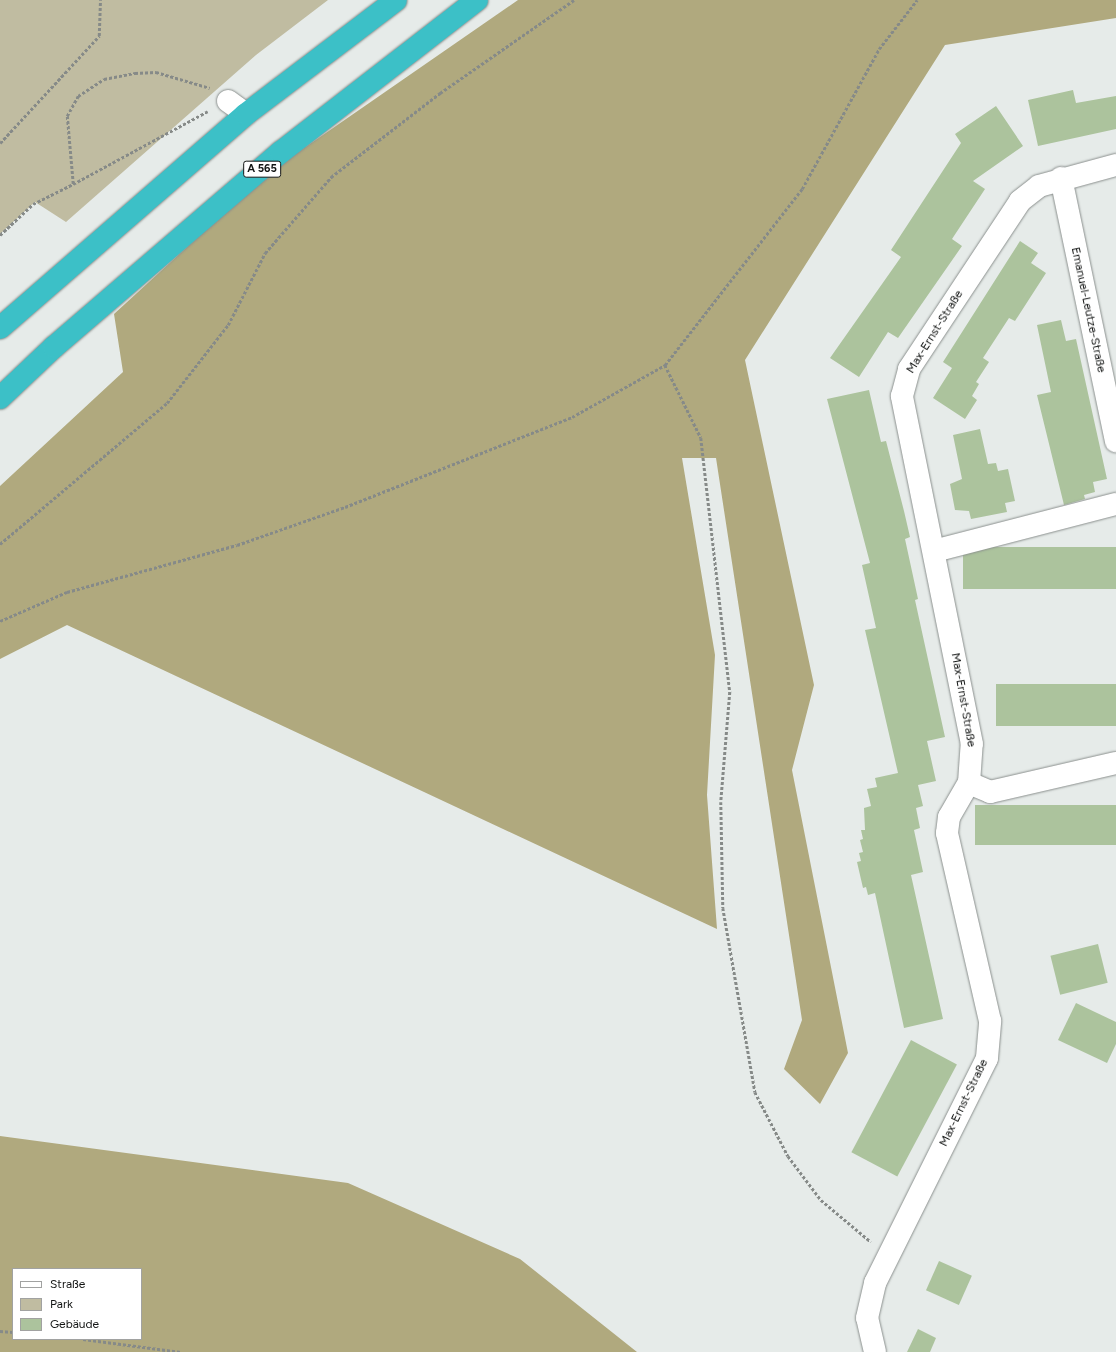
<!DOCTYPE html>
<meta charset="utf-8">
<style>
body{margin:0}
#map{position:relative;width:1116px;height:1352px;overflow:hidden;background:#e6ebe9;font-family:Figtree,sans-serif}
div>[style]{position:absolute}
.green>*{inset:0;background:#c0bca1}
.forest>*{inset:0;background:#b0a97e}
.building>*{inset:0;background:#acc39d;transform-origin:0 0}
.path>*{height:2.5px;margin-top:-1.25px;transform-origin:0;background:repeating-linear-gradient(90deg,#868a88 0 3px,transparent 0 5px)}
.roads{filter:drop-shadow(0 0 1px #8b908e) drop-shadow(0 0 1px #8b908e)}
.minor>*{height:22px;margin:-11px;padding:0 11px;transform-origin:11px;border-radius:11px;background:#fff}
.highway>*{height:22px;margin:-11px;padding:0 11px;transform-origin:11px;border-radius:11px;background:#3cc0c7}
span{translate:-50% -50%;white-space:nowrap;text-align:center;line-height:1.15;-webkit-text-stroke:3.5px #fff;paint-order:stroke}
.shield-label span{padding:1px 3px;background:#fff;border:1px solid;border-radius:3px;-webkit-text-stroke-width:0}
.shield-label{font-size:11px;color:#141615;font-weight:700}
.street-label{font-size:12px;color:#141615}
.legend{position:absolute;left:12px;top:1268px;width:130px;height:72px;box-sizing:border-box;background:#fff;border:1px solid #a1a2a1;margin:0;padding:5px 7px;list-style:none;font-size:12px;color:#141615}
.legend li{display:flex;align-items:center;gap:8px;height:20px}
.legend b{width:20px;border:1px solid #a1a2a1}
</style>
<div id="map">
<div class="green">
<div style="clip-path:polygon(0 0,328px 0,256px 55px,66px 222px,35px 202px,0 234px)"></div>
</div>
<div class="forest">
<div style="clip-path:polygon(518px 0,1116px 0,1116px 18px,945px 45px,745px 360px,814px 685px,792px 770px,848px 1053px,820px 1104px,784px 1069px,802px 1020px,716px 458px,682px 458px,715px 655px,707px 795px,717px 929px,67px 625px,0 659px,0 486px,123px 372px,114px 314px,268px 173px)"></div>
<div style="clip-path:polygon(evenodd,0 1136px,348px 1183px,520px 1259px,637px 1352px,0 1352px,0 1136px,13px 1269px,141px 1269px,141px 1339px,13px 1339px,13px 1269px)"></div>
</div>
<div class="building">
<div style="clip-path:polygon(1073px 90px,1076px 103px,1116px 96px,1116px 129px,1038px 146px,1028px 100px)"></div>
<div style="clip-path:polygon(996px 106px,1023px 146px,973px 181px,985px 189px,952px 239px,962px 246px,898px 338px,888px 332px,859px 377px,830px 358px,901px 257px,891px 250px,961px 143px,955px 134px)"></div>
<div style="clip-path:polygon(1020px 241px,1038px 253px,1031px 263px,1046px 273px,1015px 321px,1009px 318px,983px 358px,989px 362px,976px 382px,979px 384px,972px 396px,977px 400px,965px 419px,933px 398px,952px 368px,943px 362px)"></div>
<div style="clip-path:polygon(1061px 320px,1066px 341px,1076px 339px,1107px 479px,1093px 482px,1095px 492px,1084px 495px,1085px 499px,1064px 505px,1037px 395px,1051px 392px,1037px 325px)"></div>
<div style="clip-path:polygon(869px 390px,881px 442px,886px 441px,904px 511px,910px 537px,905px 539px,918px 599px,915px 600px,945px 737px,927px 741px,936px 781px,918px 785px,923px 806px,916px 808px,920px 828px,914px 830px,923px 872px,911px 875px,943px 1019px,904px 1028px,875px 893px,868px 895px,866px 887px,863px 888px,857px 862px,861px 861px,859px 853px,863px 852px,860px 840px,863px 839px,861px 830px,865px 830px,864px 808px,871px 806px,867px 789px,877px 787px,875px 778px,898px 773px,865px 630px,876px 628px,862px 565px,870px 563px,827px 399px)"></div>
<div style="clip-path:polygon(980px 429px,988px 464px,996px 463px,998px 471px,1008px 469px,1015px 501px,1005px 503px,1007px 512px,971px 519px,969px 511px,955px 510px,950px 484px,962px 479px,953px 435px)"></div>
<div style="left:1116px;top:547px;width:42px;height:153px;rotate:90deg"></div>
<div style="left:1116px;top:684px;width:42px;height:120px;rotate:90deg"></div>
<div style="left:1116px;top:805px;width:40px;height:141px;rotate:90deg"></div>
<div style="left:1098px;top:944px;width:40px;height:49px;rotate:76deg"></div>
<div style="clip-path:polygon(1076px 1003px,1116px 1022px,1116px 1044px,1107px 1063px,1058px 1040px)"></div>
<div style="left:911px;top:1040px;width:52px;height:127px;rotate:28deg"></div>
<div style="left:939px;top:1261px;width:36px;height:32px;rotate:24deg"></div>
<div style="clip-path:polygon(918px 1329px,936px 1338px,930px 1352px,907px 1352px)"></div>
</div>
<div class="path">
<div style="left:0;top:143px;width:146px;rotate:-47.2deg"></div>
<div style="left:99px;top:36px;width:36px;rotate:-88deg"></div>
<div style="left:73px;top:184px;width:153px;rotate:-28.4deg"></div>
<div style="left:0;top:235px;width:45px;rotate:-43.2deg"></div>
<div style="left:33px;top:204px;width:45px;rotate:-26.6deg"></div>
<div style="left:73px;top:184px;width:68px;rotate:-95deg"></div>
<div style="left:67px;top:116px;width:23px;rotate:-61deg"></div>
<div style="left:78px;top:96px;width:31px;rotate:-33deg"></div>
<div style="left:104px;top:79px;width:32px;rotate:-11deg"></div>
<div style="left:135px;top:73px;width:21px;rotate:-3deg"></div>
<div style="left:156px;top:72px;width:56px;rotate:16.5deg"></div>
<div style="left:665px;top:365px;width:81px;rotate:63.7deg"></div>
<div style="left:701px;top:438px;width:256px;rotate:83.5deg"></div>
<div style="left:730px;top:692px;width:110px;rotate:94.7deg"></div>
<div style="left:721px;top:802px;width:106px;rotate:88.9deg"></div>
<div style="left:723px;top:908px;width:187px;rotate:80.1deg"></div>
<div style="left:755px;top:1092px;width:72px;rotate:62.7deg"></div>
<div style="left:788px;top:1156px;width:55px;rotate:53.1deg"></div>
<div style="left:821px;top:1200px;width:65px;rotate:40deg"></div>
<div style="left:0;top:544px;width:219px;rotate:-40.2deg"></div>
<div style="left:167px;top:403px;width:99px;rotate:-52deg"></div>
<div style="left:228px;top:325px;width:81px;rotate:-62.8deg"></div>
<div style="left:265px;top:253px;width:101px;rotate:-49deg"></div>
<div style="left:331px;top:177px;width:138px;rotate:-37.6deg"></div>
<div style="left:440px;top:93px;width:163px;rotate:-34.8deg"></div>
<div style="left:0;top:621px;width:73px;rotate:-23.4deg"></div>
<div style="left:67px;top:592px;width:176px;rotate:-15.5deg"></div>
<div style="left:237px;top:545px;width:114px;rotate:-19.4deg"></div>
<div style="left:345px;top:507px;width:244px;rotate:-21.6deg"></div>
<div style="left:572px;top:417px;width:107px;rotate:-29.2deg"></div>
<div style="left:665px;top:365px;width:223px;rotate:-52.1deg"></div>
<div style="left:802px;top:189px;width:160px;rotate:-61.2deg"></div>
<div style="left:879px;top:49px;width:62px;rotate:-52.2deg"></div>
<div style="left:0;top:1331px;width:13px;rotate:4deg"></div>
<div style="left:83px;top:1339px;width:99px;rotate:7.6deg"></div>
</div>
<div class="roads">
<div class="minor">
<div style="left:228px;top:101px;width:22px;rotate:36deg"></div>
<div style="left:1061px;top:178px;width:269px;rotate:78.2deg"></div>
<div style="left:934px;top:551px;width:188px;rotate:-14.5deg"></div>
<div style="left:969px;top:783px;width:23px;rotate:23deg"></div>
<div style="left:990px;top:792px;width:129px;rotate:-13deg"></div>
<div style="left:875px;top:1352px;width:35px;rotate:-103deg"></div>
<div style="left:867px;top:1318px;width:36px;rotate:-77deg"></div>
<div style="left:875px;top:1283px;width:251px;rotate:-63.5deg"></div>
<div style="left:987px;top:1058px;width:37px;rotate:-85deg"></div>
<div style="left:990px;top:1021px;width:193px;rotate:-102.9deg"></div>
<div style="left:947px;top:833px;width:16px;rotate:-83deg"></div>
<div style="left:949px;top:817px;width:39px;rotate:-60deg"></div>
<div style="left:969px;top:783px;width:39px;rotate:-86deg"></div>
<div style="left:972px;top:744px;width:355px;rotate:-101.4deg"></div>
<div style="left:902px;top:396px;width:28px;rotate:-75deg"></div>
<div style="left:909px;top:369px;width:201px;rotate:-56.5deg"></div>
<div style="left:1020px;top:201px;width:24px;rotate:-38deg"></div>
<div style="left:1039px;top:186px;width:80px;rotate:-15.3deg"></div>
</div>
<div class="highway">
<div style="left:0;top:328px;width:326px;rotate:-41deg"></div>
<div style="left:246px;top:114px;width:188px;rotate:-37.2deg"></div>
<div style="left:0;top:398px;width:74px;rotate:-43.4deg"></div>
<div style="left:54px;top:347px;width:299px;rotate:-40.7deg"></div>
<div style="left:281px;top:152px;width:248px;rotate:-37.8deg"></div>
</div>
</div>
<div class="shield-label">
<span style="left:262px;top:169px">A 565</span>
</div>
<div class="street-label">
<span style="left:1088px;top:310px;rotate:78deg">Emanuel-Leutze-Straße</span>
<span style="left:935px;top:332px;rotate:-58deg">Max-Ernst-Straße</span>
<span style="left:963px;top:700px;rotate:80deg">Max-Ernst-Straße</span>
<span style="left:964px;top:1103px;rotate:-64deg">Max-Ernst-Straße</span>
</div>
<ul class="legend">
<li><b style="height:5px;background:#fff"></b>Straße</li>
<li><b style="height:11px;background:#c0bca1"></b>Park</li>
<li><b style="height:11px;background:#acc39d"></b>Gebäude</li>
</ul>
</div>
